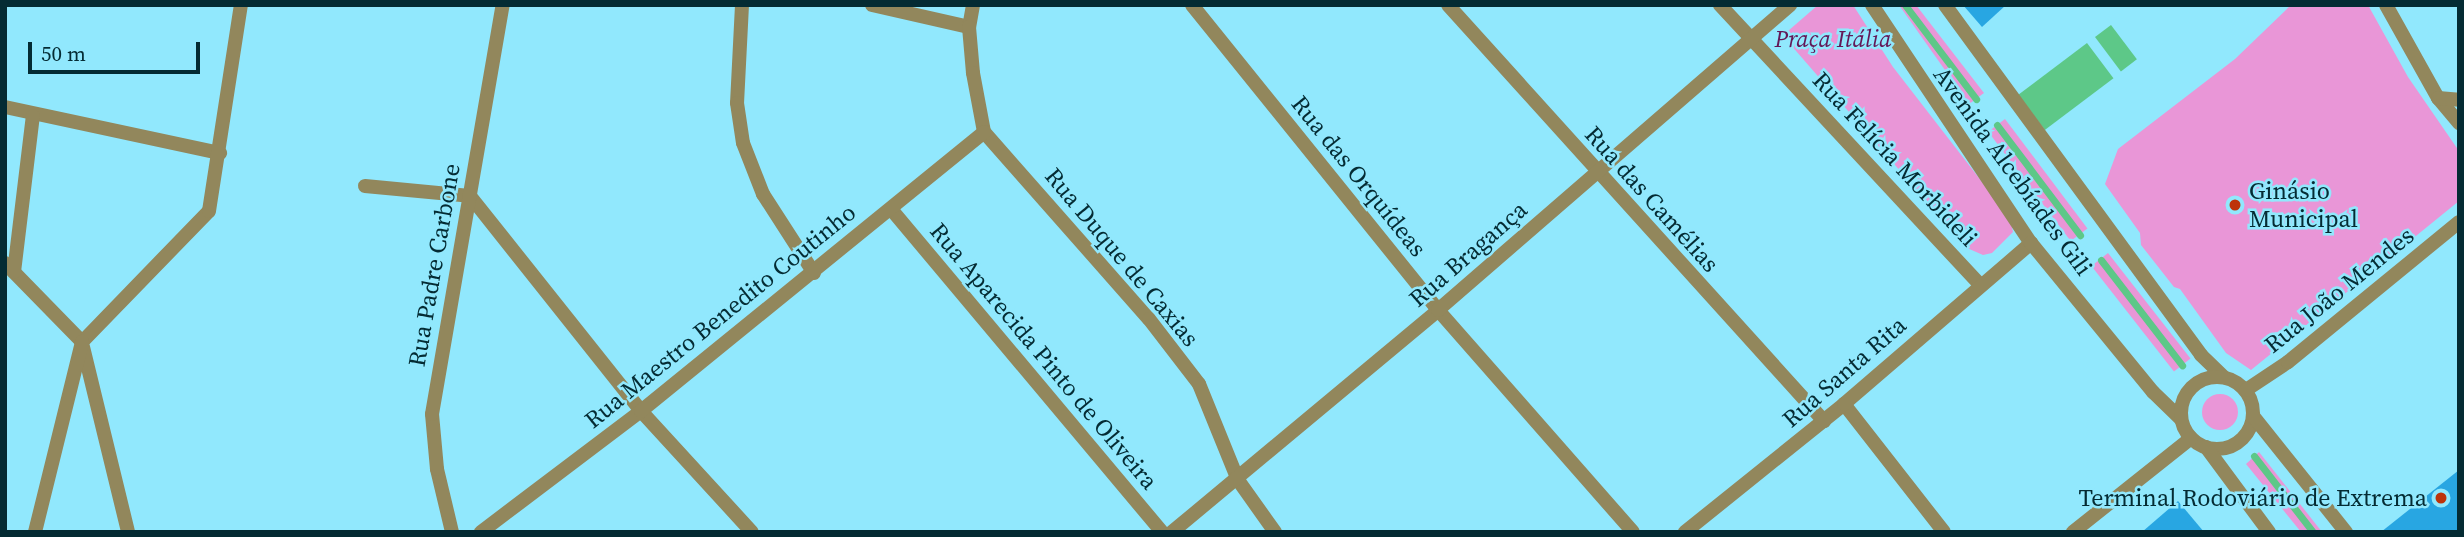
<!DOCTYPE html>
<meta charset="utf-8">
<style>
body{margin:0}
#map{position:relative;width:2464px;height:537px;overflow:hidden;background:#91e8fd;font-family:"Source Serif 4",serif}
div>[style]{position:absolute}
.green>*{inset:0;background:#e996d7;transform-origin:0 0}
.round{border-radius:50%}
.water>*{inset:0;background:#5dc888;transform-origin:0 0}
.stream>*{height:7px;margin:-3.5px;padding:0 3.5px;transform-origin:3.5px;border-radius:3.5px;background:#5dc888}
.building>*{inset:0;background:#28a6e2}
.minor>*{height:14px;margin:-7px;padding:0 7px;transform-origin:7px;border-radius:7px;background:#92875c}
.tertiary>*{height:14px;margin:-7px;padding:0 7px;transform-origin:7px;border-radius:7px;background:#92875c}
.tertiary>.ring{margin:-7px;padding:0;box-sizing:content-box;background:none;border:14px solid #92875c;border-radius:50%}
.dots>*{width:19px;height:19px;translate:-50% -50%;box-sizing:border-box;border:4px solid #91e8fd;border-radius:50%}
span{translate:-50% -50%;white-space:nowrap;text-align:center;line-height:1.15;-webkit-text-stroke:5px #91e8fd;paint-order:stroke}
.park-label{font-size:24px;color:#641858;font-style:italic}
.street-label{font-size:24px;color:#042b33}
.poi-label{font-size:24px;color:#042b33}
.left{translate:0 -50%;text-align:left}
.right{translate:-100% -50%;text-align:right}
.frame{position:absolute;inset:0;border:7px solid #042b33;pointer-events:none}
.scale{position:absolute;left:28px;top:42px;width:172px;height:32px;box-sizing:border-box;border:4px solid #042b33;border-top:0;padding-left:9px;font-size:21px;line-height:24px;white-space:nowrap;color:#042b33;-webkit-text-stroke:5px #91e8fd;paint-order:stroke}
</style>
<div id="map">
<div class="green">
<div style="clip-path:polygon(1818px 5px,1853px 5px,1893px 67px,2010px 218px,2013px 232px,1992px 253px,1983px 255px,1967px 248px,1790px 44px,1788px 31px)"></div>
<div style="clip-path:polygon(1899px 5px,1916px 5px,1984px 93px,1969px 104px)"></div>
<div style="clip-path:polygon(2291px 5px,2368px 5px,2408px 77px,2459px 151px,2459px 201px,2251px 370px,2226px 353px,2180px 289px,2174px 287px,2141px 245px,2140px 233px,2105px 184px,2118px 149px,2235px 59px)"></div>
<div style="left:2005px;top:119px;width:137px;height:21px;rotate:53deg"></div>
<div style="left:2108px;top:253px;width:134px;height:21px;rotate:52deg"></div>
<div class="round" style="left:2202px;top:394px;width:36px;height:36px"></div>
<div style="clip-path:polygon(2259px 452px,2322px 532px,2301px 532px,2246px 464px)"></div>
</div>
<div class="water">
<div style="left:2111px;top:25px;width:43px;height:20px;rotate:53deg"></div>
<div style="left:2087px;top:43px;width:44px;height:86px;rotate:53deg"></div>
</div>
<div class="stream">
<div style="left:1905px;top:5px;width:118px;rotate:52.9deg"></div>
<div style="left:1997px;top:125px;width:138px;rotate:53deg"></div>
<div style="left:2101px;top:260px;width:133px;rotate:52.4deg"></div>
<div style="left:2254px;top:456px;width:96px;rotate:52.2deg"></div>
</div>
<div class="building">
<div style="clip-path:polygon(1963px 5px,2006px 5px,1982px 27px)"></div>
<div style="clip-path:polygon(2459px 470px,2459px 532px,2381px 532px)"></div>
<div style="clip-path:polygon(2178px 501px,2204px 532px,2142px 532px)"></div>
</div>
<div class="minor">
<div style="left:742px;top:5px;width:98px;rotate:92.9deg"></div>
<div style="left:737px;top:103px;width:40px;rotate:81.5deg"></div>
<div style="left:743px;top:143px;width:55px;rotate:68.6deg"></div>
<div style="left:763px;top:194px;width:94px;rotate:57.2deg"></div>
<div style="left:872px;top:5px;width:99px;rotate:12.8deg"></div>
<div style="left:973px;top:5px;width:22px;rotate:100deg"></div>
<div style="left:969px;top:27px;width:46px;rotate:85deg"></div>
<div style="left:973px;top:73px;width:60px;rotate:79.4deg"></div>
<div style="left:984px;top:132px;width:249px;rotate:48.6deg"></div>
<div style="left:1149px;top:319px;width:82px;rotate:52.4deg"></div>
<div style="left:1199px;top:384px;width:104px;rotate:67.9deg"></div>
<div style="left:1238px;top:480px;width:64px;rotate:54.6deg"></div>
<div style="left:1192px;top:5px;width:392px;rotate:51.1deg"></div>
<div style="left:1438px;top:310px;width:295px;rotate:48.7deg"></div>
<div style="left:1448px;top:5px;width:561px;rotate:47.89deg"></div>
<div style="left:1720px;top:5px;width:381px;rotate:47.1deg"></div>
<div style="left:2386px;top:5px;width:107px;rotate:60.8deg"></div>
<div style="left:2438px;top:98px;width:33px;rotate:50deg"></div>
<div style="left:5px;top:107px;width:220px;rotate:12.1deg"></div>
<div style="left:365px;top:186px;width:105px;rotate:5.4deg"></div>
<div style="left:470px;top:196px;width:275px;rotate:51.5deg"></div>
<div style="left:641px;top:411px;width:164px;rotate:47.5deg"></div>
<div style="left:891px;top:209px;width:422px;rotate:50deg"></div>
<div style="left:5px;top:263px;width:110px;rotate:45.7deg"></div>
<div style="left:14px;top:272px;width:157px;rotate:-83.1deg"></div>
<div style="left:82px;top:342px;width:182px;rotate:-45.9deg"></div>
<div style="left:209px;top:211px;width:208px;rotate:-81.2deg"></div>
<div style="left:83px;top:347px;width:190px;rotate:76.3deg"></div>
<div style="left:1844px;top:404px;width:162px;rotate:52deg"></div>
<div style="left:35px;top:532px;width:196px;rotate:-76.1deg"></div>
<div style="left:452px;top:532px;width:65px;rotate:-103.4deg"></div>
<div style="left:437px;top:469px;width:55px;rotate:-95.2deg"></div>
<div style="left:432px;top:414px;width:415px;rotate:-80.2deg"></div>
<div style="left:481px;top:532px;width:201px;rotate:-37.1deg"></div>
<div style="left:641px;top:411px;width:442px;rotate:-39.1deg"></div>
<div style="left:1172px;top:532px;width:346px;rotate:-39.8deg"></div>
<div style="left:1438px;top:310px;width:466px;rotate:-40.9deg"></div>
<div style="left:1685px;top:532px;width:204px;rotate:-38.8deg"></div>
<div style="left:1844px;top:404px;width:247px;rotate:-40.7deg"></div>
</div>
<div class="tertiary">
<div style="left:1872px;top:5px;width:286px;rotate:56.3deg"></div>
<div style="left:2031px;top:243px;width:193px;rotate:50.7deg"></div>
<div style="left:2153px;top:392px;width:39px;rotate:44deg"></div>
<div style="left:1945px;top:5px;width:434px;rotate:53.8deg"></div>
<div style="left:2201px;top:355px;width:32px;rotate:44deg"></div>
<div style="left:2438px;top:98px;width:21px;rotate:5deg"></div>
<div class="ring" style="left:2181px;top:377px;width:58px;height:58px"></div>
<div style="left:2246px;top:390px;width:50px;rotate:-33.7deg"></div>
<div style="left:2288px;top:362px;width:221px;rotate:-39.3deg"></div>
<div style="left:2253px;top:416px;width:149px;rotate:51.3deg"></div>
<div style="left:2206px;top:447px;width:106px;rotate:53.5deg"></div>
<div style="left:2073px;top:532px;width:151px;rotate:-38.5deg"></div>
</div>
<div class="dots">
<div style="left:2235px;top:205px;background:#bd330a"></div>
<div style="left:2441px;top:498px;background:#bd330a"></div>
</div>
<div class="park-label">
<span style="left:1833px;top:39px">Praça Itália</span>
</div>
<div class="street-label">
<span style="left:1895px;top:159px;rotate:47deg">Rua Felícia Morbideli</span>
<span style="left:2013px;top:171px;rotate:54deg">Avenida Alcebíades Gili</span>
<span style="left:1359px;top:176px;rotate:51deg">Rua das Orquídeas</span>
<span style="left:1652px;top:199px;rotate:48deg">Rua das Camélias</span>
<span style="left:1468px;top:254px;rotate:-41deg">Rua Bragança</span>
<span style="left:1122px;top:257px;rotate:50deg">Rua Duque de Caxias</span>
<span style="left:434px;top:265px;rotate:-80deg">Rua Padre Carbone</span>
<span style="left:2339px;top:290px;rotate:-39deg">Rua João Mendes</span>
<span style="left:720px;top:316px;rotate:-39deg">Rua Maestro Benedito Coutinho</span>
<span style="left:1044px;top:356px;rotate:50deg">Rua Aparecida Pinto de Oliveira</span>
<span style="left:1844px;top:372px;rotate:-41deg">Rua Santa Rita</span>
</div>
<div class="poi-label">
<span class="left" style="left:2249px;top:205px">Ginásio<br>Municipal</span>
<span class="right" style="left:2427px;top:498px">Terminal Rodoviário de Extrema</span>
</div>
<div class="frame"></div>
<div class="scale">50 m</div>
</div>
